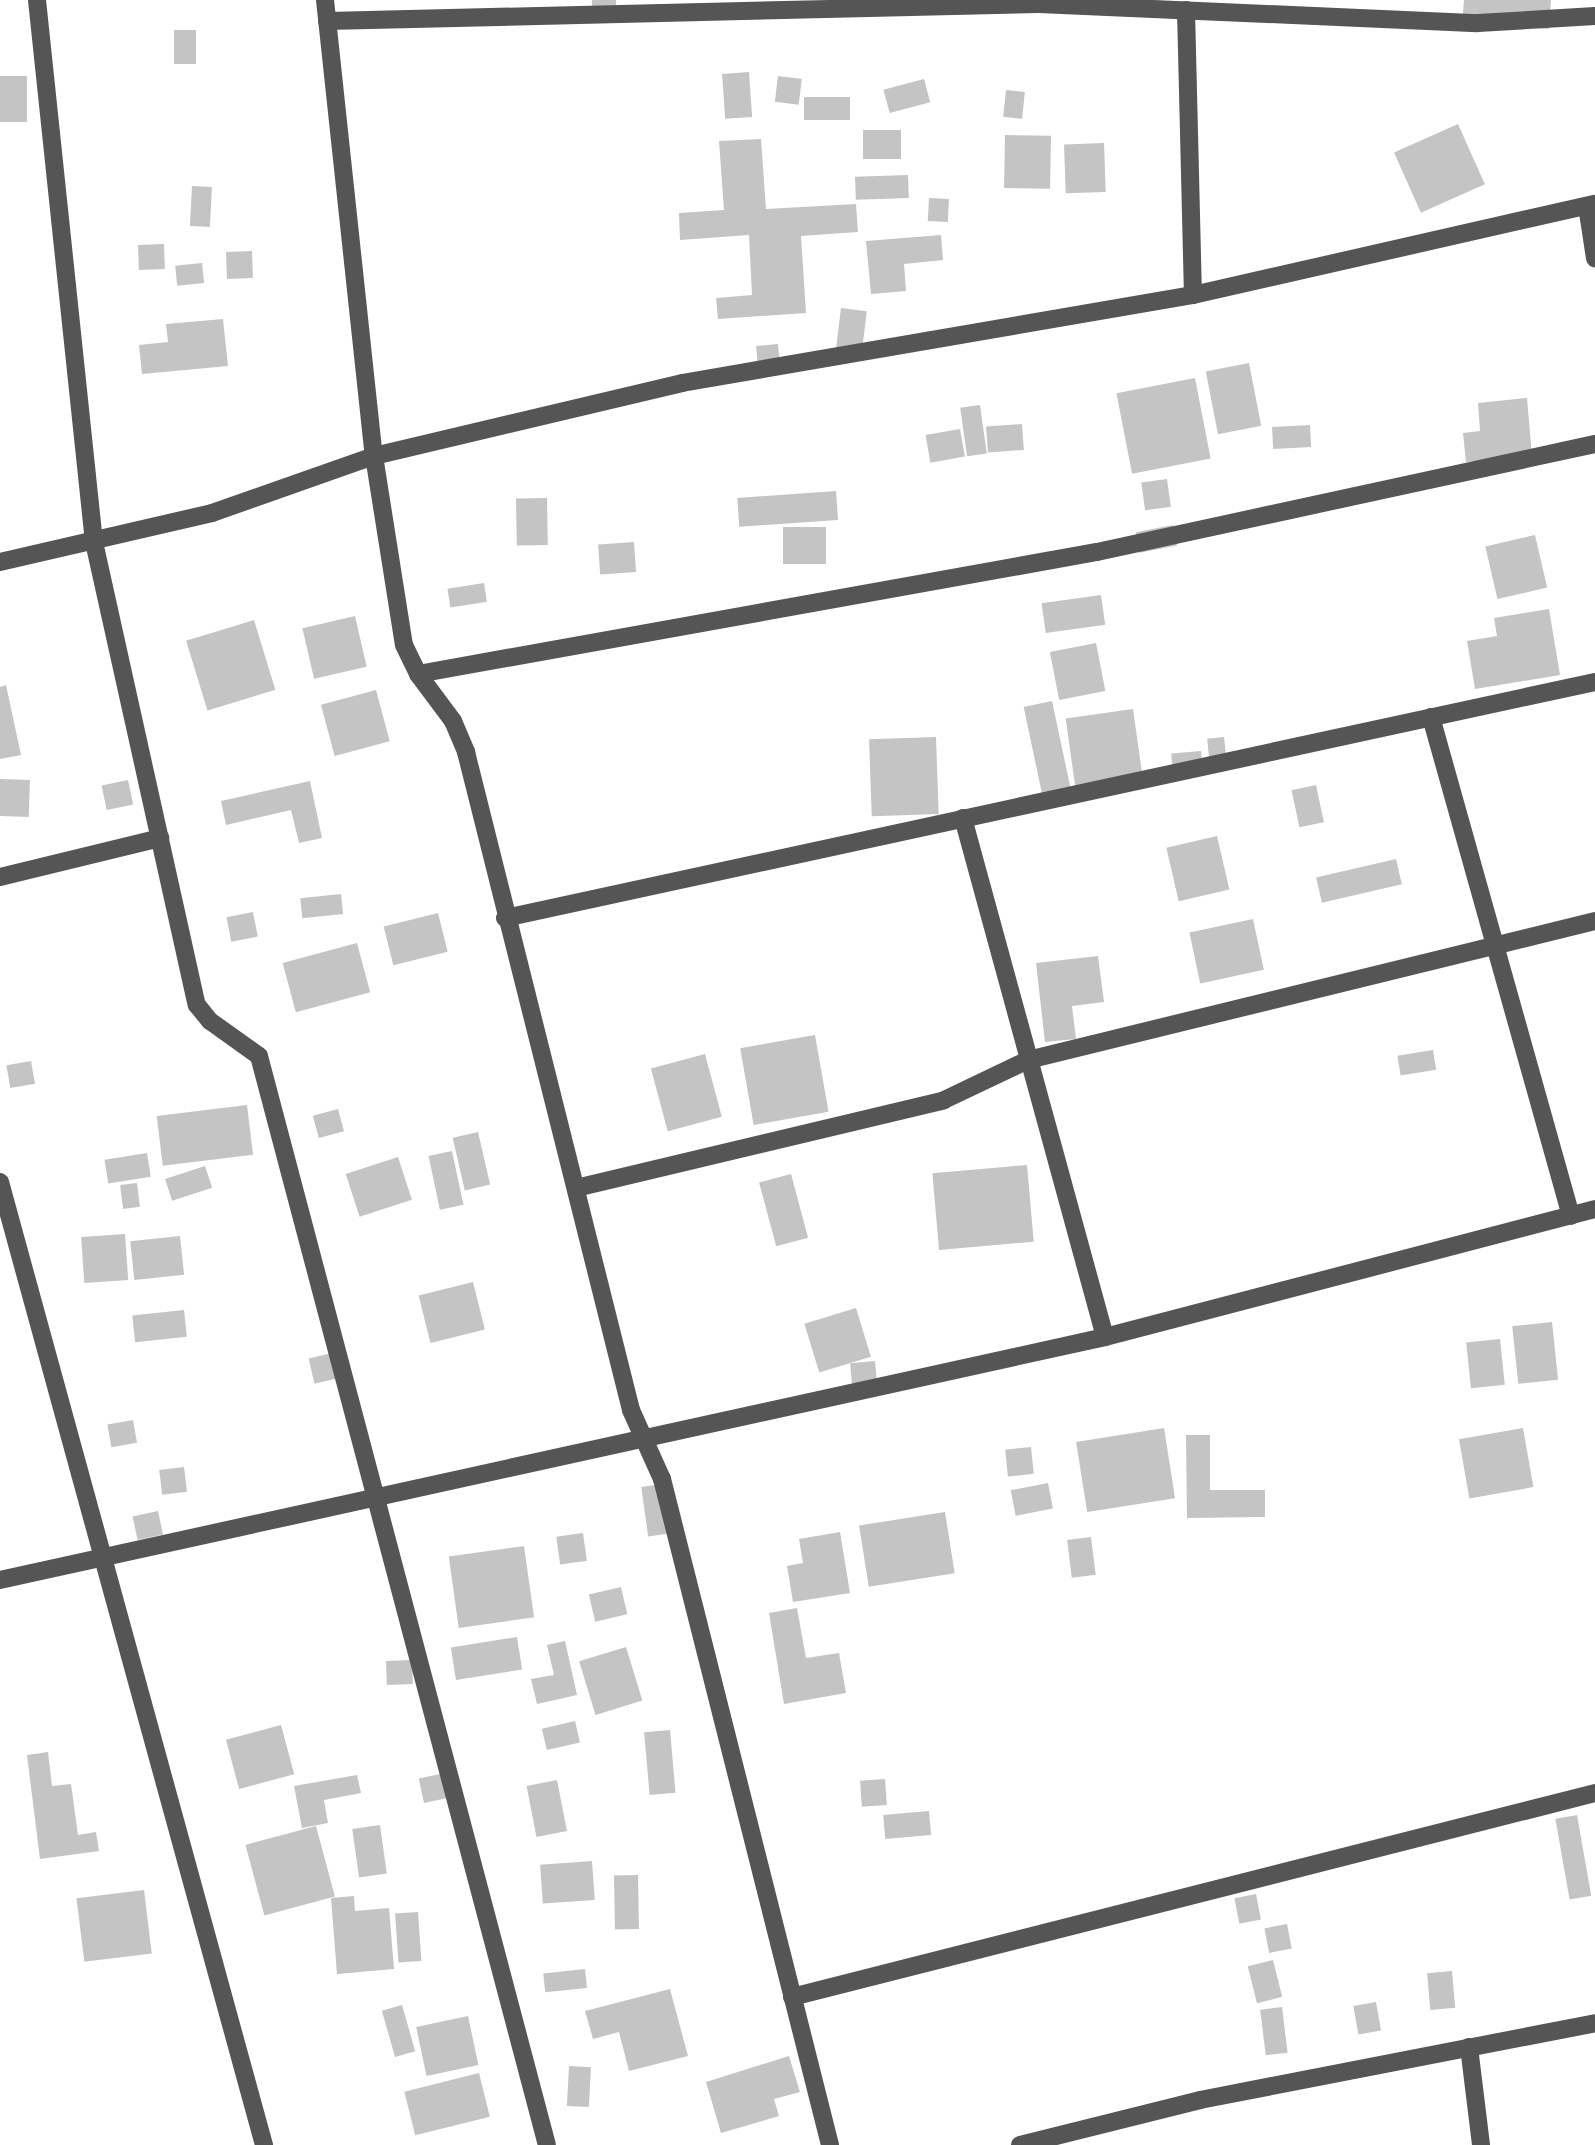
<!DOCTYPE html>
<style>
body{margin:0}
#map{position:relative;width:1595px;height:2145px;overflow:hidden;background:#fff;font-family:Signika,sans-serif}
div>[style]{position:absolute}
.building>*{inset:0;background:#c4c4c4;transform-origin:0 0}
.minor>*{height:18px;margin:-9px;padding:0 9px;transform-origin:9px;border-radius:9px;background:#555}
span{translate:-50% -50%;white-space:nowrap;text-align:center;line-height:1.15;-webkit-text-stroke:5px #fff;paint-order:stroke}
</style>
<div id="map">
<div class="building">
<div style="left:592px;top:0;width:24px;height:19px"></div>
<div style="clip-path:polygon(1464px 0,1551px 0,1549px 29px,1462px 24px)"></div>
<div style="left:174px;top:30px;width:22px;height:34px"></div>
<div style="left:749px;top:72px;width:45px;height:27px;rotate:86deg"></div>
<div style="left:0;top:76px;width:27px;height:46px"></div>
<div style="left:778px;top:76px;width:24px;height:26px;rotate:7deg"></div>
<div style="left:924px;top:79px;width:24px;height:42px;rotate:75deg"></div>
<div style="left:1006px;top:90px;width:19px;height:27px;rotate:6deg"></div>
<div style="left:850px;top:97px;width:23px;height:46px;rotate:90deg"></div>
<div style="left:1458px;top:124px;width:66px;height:70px;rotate:66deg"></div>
<div style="left:863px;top:130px;width:38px;height:29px"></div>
<div style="left:1005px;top:135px;width:46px;height:53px;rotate:1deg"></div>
<div style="clip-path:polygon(761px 139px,766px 209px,856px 204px,858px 232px,801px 236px,806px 313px,718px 319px,716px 298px,752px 295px,749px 235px,680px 240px,679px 213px,724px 210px,719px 141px)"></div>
<div style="left:1104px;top:143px;width:49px;height:40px;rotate:88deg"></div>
<div style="left:908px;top:175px;width:23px;height:53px;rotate:88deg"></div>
<div style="left:192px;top:186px;width:20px;height:40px;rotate:3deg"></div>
<div style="left:929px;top:198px;width:20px;height:23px;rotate:3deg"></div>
<div style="clip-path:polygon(941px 235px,943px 260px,904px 264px,906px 291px,871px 294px,866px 241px)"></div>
<div style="left:164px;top:244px;width:25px;height:26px;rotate:88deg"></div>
<div style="left:252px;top:251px;width:27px;height:26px;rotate:88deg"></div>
<div style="left:202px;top:263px;width:20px;height:27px;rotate:84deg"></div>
<div style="left:841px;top:308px;width:26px;height:45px;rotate:7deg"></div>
<div style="clip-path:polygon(223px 319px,228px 366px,142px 374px,139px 345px,168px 342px,166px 324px)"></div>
<div style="left:778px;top:344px;width:25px;height:22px;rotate:85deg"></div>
<div style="left:1249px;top:363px;width:64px;height:44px;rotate:79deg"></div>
<div style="left:1195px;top:378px;width:82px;height:80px;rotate:79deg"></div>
<div style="clip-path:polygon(1527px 398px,1532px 456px,1466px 462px,1463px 433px,1480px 431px,1478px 403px)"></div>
<div style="left:980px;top:405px;width:49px;height:20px;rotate:82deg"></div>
<div style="left:1022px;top:424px;width:26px;height:36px;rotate:86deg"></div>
<div style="left:1310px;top:425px;width:22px;height:38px;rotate:87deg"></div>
<div style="left:960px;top:429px;width:28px;height:35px;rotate:80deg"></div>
<div style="left:1167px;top:479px;width:28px;height:26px;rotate:82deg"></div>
<div style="left:836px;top:491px;width:29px;height:99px;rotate:86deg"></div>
<div style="left:547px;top:498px;width:47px;height:31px;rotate:89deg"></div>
<div style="left:1173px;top:525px;width:21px;height:38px;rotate:79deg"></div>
<div style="left:783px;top:527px;width:43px;height:37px"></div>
<div style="left:1535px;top:535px;width:54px;height:51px;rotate:77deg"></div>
<div style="left:634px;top:542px;width:30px;height:36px;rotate:86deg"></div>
<div style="left:484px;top:583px;width:19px;height:37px;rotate:81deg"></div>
<div style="left:1101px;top:595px;width:30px;height:60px;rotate:82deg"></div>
<div style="clip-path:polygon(1549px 609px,1560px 675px,1475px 689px,1467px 641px,1497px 636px,1494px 618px)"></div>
<div style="left:355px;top:616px;width:52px;height:54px;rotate:77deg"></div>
<div style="left:254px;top:620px;width:73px;height:71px;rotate:73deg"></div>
<div style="left:1096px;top:643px;width:49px;height:47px;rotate:79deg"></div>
<div style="clip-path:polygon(6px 685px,21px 755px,0 759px,0 687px)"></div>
<div style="left:376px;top:690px;width:53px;height:57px;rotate:75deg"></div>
<div style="left:1052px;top:701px;width:94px;height:29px;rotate:78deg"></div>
<div style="left:1133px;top:709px;width:69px;height:68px;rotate:82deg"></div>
<div style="left:936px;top:737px;width:77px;height:67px;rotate:88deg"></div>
<div style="left:1224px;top:737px;width:29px;height:17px;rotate:84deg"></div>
<div style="left:1201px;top:751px;width:21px;height:30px;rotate:85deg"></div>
<div style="left:0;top:779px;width:30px;height:37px;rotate:2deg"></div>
<div style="left:128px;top:780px;width:25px;height:27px;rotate:78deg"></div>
<div style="clip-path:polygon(310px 781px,322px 838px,299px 843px,291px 810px,226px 825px,221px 801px)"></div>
<div style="left:1316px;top:785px;width:38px;height:25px;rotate:78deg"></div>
<div style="left:1217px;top:836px;width:55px;height:52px;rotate:77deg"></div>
<div style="left:1396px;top:859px;width:26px;height:82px;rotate:77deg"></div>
<div style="left:341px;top:894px;width:20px;height:41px;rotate:84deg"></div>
<div style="left:253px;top:912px;width:25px;height:27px;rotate:79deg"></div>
<div style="left:438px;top:913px;width:40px;height:56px;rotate:76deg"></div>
<div style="left:1253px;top:919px;width:52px;height:65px;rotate:78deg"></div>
<div style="left:357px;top:943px;width:51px;height:77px;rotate:75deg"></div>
<div style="clip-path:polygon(1098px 956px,1104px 1002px,1072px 1006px,1076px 1039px,1045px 1042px,1036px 963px)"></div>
<div style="left:815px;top:1035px;width:78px;height:76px;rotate:80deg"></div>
<div style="left:1433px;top:1050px;width:20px;height:36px;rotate:81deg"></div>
<div style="left:705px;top:1054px;width:65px;height:56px;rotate:75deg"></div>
<div style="left:31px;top:1061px;width:23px;height:25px;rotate:80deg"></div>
<div style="left:247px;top:1105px;width:50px;height:91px;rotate:83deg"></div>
<div style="left:338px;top:1109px;width:23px;height:26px;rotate:75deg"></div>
<div style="left:478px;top:1132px;width:54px;height:26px;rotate:77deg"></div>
<div style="left:452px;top:1151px;width:55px;height:24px;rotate:78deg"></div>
<div style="left:147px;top:1153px;width:24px;height:43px;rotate:81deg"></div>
<div style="left:398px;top:1157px;width:45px;height:55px;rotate:72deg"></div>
<div style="left:1027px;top:1165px;width:77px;height:95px;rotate:85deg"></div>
<div style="left:205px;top:1166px;width:23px;height:42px;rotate:72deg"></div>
<div style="left:791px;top:1174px;width:66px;height:33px;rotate:75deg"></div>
<div style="left:137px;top:1183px;width:24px;height:17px;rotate:83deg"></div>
<div style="left:125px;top:1234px;width:46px;height:44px;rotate:86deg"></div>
<div style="left:180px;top:1236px;width:39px;height:50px;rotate:84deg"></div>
<div style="left:473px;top:1282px;width:49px;height:56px;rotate:76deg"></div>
<div style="left:856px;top:1308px;width:51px;height:54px;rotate:73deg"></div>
<div style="left:184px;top:1310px;width:27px;height:52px;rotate:84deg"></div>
<div style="left:1552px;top:1322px;width:58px;height:40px;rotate:84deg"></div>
<div style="left:1500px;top:1339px;width:46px;height:34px;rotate:84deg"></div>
<div style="left:332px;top:1353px;width:26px;height:24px;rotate:77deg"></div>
<div style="left:875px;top:1361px;width:33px;height:25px;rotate:85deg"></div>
<div style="left:133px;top:1420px;width:23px;height:26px;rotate:80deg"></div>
<div style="left:1164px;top:1428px;width:71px;height:89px;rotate:81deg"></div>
<div style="left:1523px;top:1428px;width:60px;height:65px;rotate:80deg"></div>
<div style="clip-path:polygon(1186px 1435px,1210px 1435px,1210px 1490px,1265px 1490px,1265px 1517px,1187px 1518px)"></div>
<div style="left:1031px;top:1447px;width:27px;height:26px;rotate:84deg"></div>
<div style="left:184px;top:1467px;width:25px;height:25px;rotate:83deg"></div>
<div style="left:1048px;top:1483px;width:26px;height:38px;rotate:79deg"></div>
<div style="left:662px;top:1484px;width:50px;height:21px;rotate:82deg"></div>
<div style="left:158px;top:1511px;width:24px;height:26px;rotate:78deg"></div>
<div style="left:945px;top:1512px;width:62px;height:87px;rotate:81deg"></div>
<div style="clip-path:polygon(840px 1532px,850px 1593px,793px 1602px,787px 1566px,803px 1563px,799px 1539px)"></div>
<div style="left:583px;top:1533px;width:28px;height:27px;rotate:82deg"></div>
<div style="left:1091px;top:1537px;width:38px;height:24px;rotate:83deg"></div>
<div style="left:524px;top:1546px;width:72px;height:76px;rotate:82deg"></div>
<div style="left:621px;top:1587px;width:28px;height:33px;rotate:77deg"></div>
<div style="clip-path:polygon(797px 1608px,806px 1658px,839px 1653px,846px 1693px,784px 1704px,769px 1613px)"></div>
<div style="left:517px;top:1637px;width:33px;height:67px;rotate:81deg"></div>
<div style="clip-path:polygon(565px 1641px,577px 1695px,537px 1704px,531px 1679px,554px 1675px,547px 1645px)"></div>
<div style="left:626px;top:1647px;width:56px;height:49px;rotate:73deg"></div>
<div style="left:412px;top:1660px;width:24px;height:26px;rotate:88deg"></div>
<div style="left:575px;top:1721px;width:22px;height:34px;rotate:77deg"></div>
<div style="left:281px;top:1725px;width:51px;height:57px;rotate:75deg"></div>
<div style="left:670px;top:1730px;width:63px;height:26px;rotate:85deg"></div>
<div style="clip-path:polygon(48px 1752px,52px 1786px,71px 1784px,78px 1835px,96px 1832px,99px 1851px,40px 1859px,27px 1755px)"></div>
<div style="left:454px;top:1771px;width:25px;height:36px;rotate:78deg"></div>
<div style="clip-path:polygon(357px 1775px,361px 1793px,324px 1800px,328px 1823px,302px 1828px,294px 1786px)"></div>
<div style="left:885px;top:1779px;width:26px;height:25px;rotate:86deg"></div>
<div style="left:557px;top:1780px;width:52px;height:31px;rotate:79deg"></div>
<div style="left:929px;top:1811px;width:24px;height:46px;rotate:85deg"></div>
<div style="left:1577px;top:1815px;width:82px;height:22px;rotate:80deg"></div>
<div style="left:380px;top:1825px;width:49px;height:28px;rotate:82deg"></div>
<div style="left:316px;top:1826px;width:73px;height:73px;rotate:75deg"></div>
<div style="left:592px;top:1861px;width:39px;height:52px;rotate:86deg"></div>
<div style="left:638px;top:1875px;width:54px;height:24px;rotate:89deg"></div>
<div style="left:144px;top:1890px;width:64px;height:68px;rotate:83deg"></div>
<div style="left:1256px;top:1894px;width:26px;height:22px;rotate:79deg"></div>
<div style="clip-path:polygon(354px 1896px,355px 1911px,389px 1908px,394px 1969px,337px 1974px,331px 1898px)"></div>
<div style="left:418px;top:1912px;width:49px;height:23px;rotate:86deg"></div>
<div style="left:1287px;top:1924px;width:25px;height:23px;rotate:79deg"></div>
<div style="left:1273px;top:1960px;width:38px;height:26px;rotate:76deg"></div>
<div style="left:585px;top:1969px;width:19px;height:42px;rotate:84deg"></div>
<div style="left:1452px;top:1971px;width:37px;height:25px;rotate:85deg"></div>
<div style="clip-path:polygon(670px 1989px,688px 2056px,629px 2071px,619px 2032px,593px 2039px,585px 2011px)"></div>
<div style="left:1376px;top:2002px;width:29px;height:23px;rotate:80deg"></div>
<div style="left:402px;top:2005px;width:48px;height:21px;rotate:74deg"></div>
<div style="left:1282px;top:2007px;width:46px;height:22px;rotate:83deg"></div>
<div style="left:468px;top:2016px;width:50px;height:53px;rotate:78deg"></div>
<div style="clip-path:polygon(789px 2056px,800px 2092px,774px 2099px,779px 2116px,721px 2133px,706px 2082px)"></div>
<div style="left:569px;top:2066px;width:22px;height:40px;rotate:3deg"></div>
<div style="left:479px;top:2073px;width:45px;height:77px;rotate:76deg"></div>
</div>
<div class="minor">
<div style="left:37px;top:0;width:545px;rotate:84deg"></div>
<div style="left:94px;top:542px;width:474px;rotate:77.5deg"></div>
<div style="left:197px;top:1005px;width:21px;rotate:51deg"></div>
<div style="left:210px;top:1021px;width:60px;rotate:35.5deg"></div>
<div style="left:259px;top:1056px;width:1126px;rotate:75.19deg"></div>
<div style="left:325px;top:0;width:459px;rotate:83.9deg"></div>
<div style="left:374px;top:456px;width:191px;rotate:81deg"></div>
<div style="left:404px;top:645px;width:32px;rotate:64deg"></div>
<div style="left:418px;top:674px;width:59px;rotate:53.3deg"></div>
<div style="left:453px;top:721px;width:34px;rotate:67deg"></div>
<div style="left:466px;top:752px;width:678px;rotate:75.92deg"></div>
<div style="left:631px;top:1410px;width:76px;rotate:65.8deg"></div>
<div style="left:662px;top:1479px;width:687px;rotate:75.84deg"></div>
<div style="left:1186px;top:10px;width:285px;rotate:88.6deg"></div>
<div style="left:327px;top:21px;width:712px;rotate:-1.37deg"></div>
<div style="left:1039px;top:4px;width:439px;rotate:2.5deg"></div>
<div style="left:1478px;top:23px;width:117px;rotate:-3.4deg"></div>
<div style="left:1587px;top:206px;width:53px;rotate:81.3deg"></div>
<div style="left:0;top:562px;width:218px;rotate:-13deg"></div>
<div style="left:212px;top:513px;width:172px;rotate:-19.4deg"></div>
<div style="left:374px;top:456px;width:317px;rotate:-13.3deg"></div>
<div style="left:682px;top:383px;width:519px;rotate:-9.77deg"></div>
<div style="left:1193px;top:295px;width:412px;rotate:-12.8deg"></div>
<div style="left:418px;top:674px;width:690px;rotate:-10.19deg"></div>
<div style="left:1097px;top:552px;width:510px;rotate:-12.24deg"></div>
<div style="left:1431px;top:717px;width:518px;rotate:74.33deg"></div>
<div style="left:963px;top:818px;width:538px;rotate:74.7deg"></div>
<div style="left:0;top:877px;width:165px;rotate:-13.7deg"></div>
<div style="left:505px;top:918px;width:1115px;rotate:-12.22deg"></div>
<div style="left:0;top:1182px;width:999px;rotate:74.67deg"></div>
<div style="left:576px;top:1188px;width:378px;rotate:-13.4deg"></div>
<div style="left:944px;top:1100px;width:93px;rotate:-25.5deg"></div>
<div style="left:1028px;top:1060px;width:584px;rotate:-13.77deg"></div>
<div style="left:0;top:1580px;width:1131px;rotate:-12.4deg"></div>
<div style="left:1105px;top:1337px;width:506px;rotate:-14.64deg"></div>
<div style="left:792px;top:1997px;width:829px;rotate:-14.25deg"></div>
<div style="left:1469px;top:2047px;width:99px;rotate:83deg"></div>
<div style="left:1020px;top:2145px;width:186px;rotate:-14deg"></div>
<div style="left:1200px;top:2100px;width:402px;rotate:-11deg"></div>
</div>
</div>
